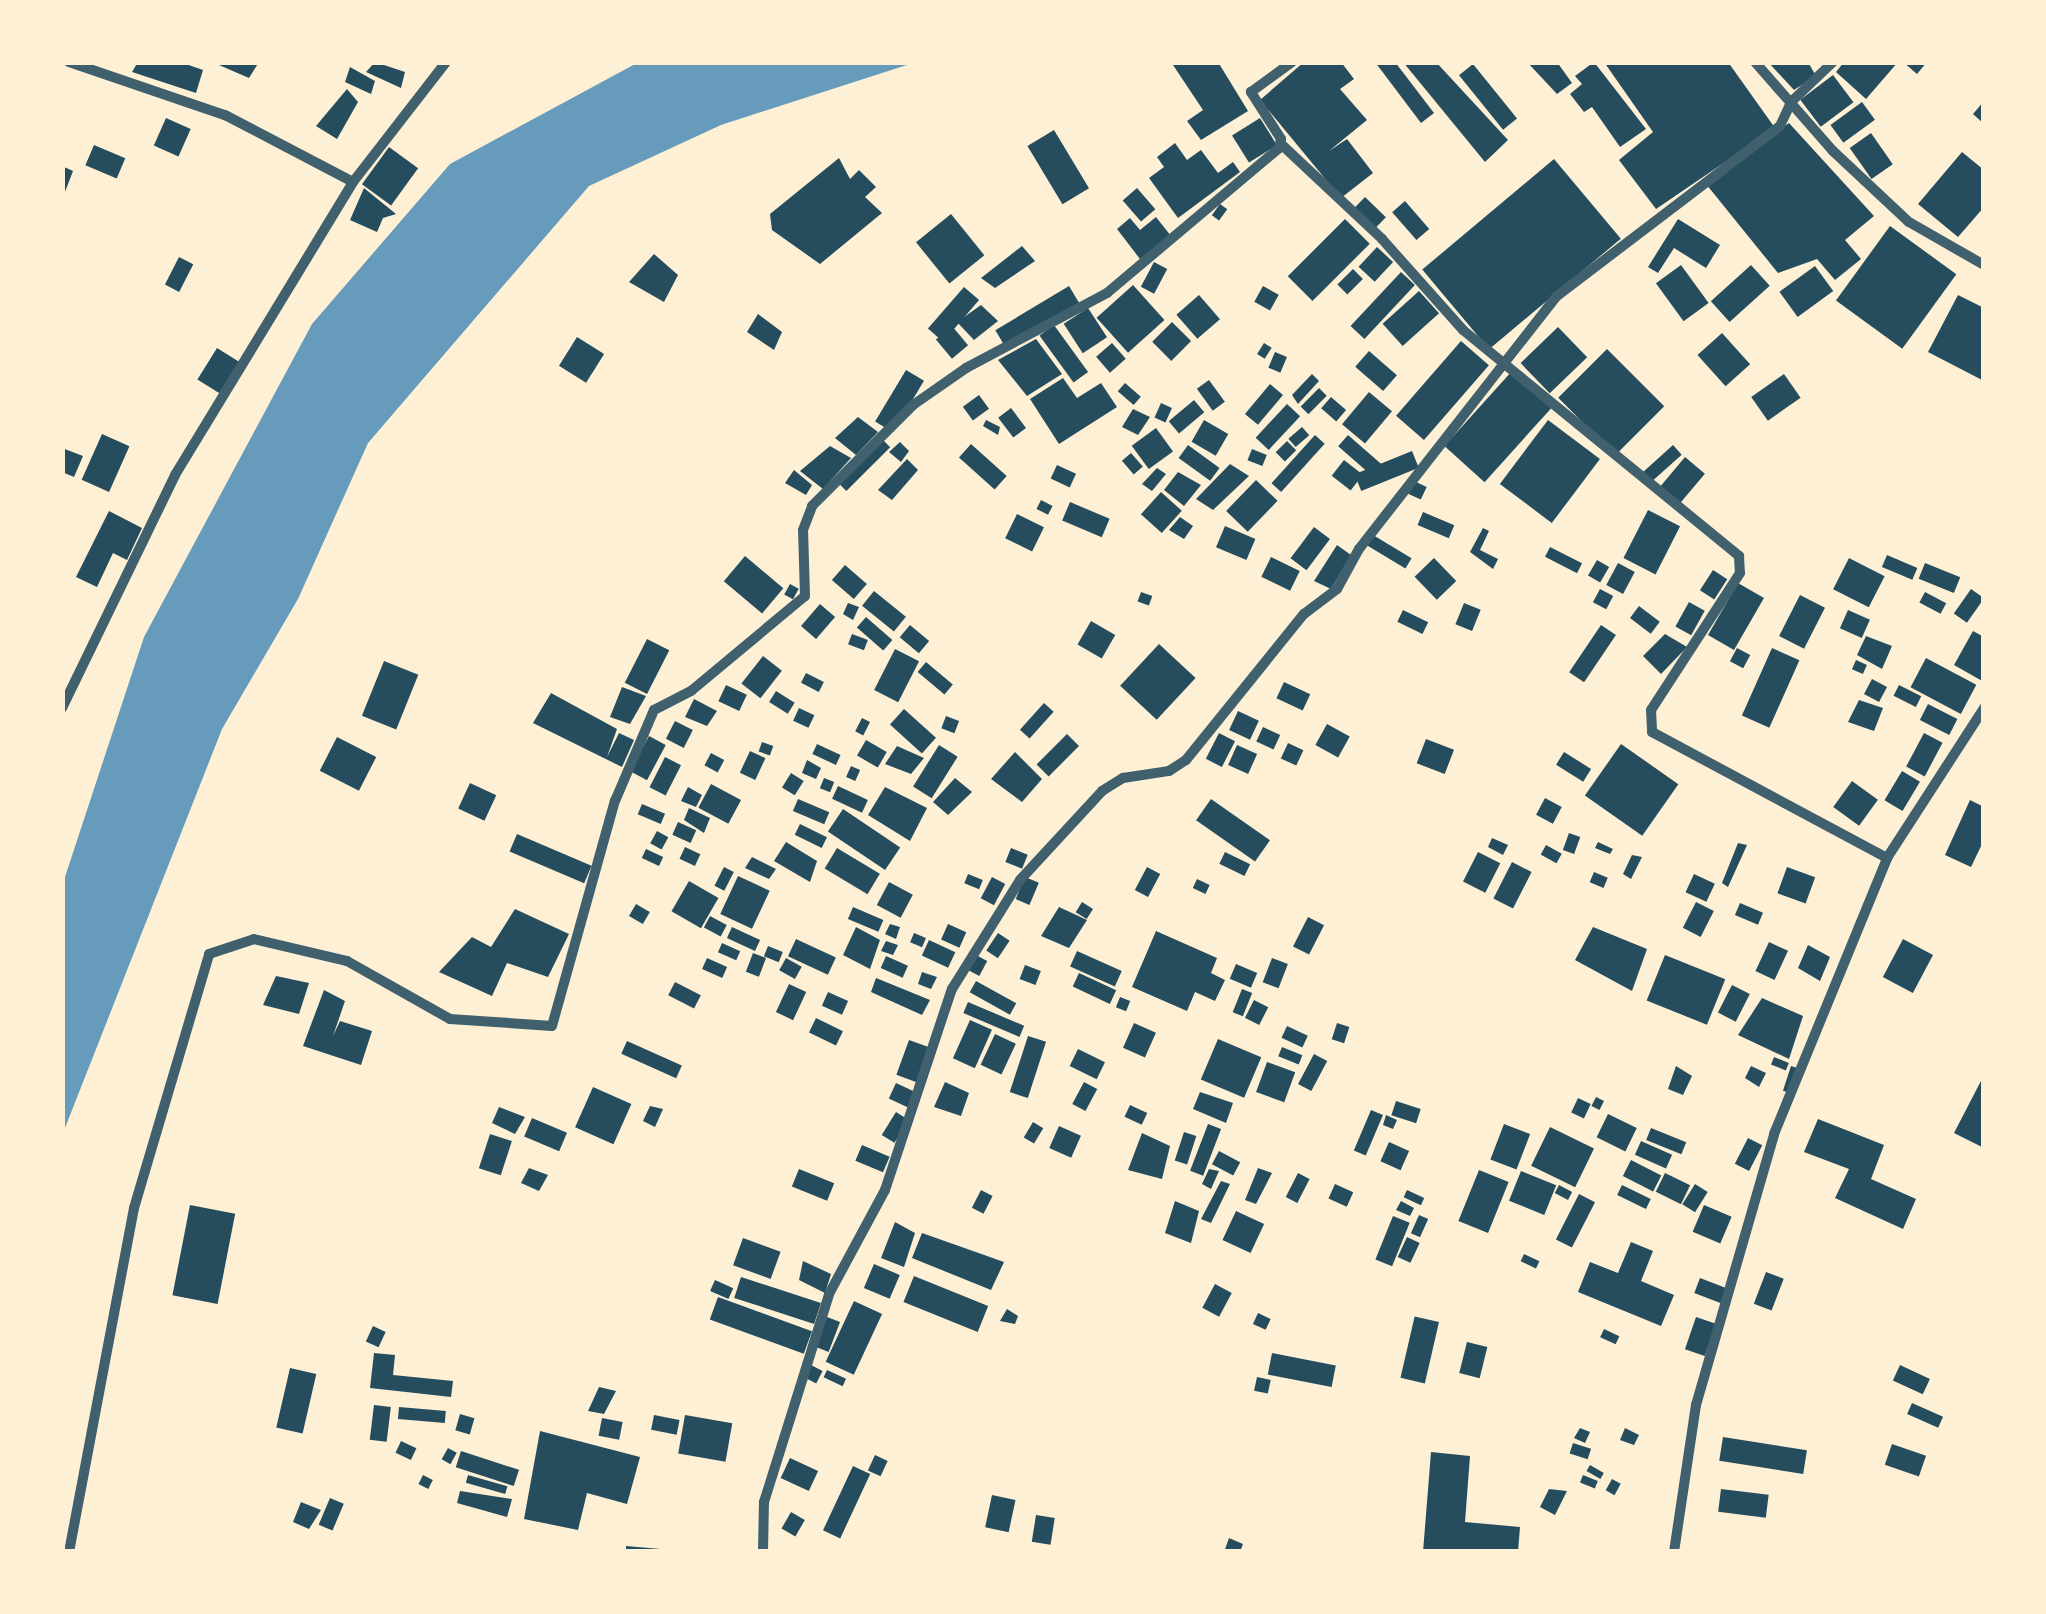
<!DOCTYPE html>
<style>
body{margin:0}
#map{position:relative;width:2046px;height:1614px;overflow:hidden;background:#fdf0d5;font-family:"Nunito Sans",sans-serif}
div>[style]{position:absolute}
.water>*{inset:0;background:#669bbc}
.building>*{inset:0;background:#264d5e;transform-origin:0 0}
.minor>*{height:10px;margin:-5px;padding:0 5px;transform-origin:5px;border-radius:5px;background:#3f606c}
span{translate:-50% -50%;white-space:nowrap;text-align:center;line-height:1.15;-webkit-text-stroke:9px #fdf0d5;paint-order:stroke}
.frame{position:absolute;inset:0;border:65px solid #fdf0d5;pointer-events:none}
</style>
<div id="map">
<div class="water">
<div style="clip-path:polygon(637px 63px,913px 63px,721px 125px,589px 186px,368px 443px,298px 599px,222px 729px,63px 1133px,63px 883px,144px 637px,312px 324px,450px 164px)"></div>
</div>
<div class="building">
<div style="clip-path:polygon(138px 62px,180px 62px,203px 70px,196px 93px,132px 72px)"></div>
<div style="clip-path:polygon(212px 62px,259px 62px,249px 78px)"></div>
<div style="clip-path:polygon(375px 62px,405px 72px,401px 88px,366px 72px)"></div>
<div style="clip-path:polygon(1171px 62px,1218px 62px,1248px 111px,1201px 140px,1187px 121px,1203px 110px)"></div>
<div style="clip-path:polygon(1304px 62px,1341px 62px,1354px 79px,1340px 89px,1367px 120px,1329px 151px,1347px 139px,1373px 173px,1341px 198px,1260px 100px)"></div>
<div style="clip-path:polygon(1375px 62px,1395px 62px,1434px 113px,1421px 123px)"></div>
<div style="clip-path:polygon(1403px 62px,1436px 62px,1508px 140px,1485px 162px)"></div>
<div style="clip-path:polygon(1527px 62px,1557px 62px,1572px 83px,1557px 94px)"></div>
<div style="clip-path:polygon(1594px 62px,1646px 129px,1620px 147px,1592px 107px,1584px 112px,1570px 94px,1582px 84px,1575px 76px)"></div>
<div style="clip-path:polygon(1604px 62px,1728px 62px,1775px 128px,1656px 209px,1619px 160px,1653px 132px)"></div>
<div style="clip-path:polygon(1768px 62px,1808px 62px,1816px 76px,1794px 90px)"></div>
<div style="clip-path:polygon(1844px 62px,1898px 62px,1866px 99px,1836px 72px)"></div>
<div style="clip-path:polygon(1903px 62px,1927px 62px,1917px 74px)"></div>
<div style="left:1473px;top:64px;width:70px;height:18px;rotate:51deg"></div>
<div style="clip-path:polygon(350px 67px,375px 81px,371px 94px,345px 82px)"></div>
<div style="left:1833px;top:75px;width:34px;height:41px;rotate:53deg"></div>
<div style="clip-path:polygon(347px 89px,358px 102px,337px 139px,316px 126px)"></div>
<div style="clip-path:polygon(1984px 101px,1984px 124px,1973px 114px)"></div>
<div style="left:1862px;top:102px;width:22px;height:39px;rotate:54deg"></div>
<div style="left:166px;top:118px;width:27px;height:30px;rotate:24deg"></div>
<div style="left:1260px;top:118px;width:32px;height:33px;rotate:58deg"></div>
<div style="clip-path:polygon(1789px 123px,1874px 216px,1845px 240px,1861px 259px,1835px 280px,1817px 259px,1778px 273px,1706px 184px)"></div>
<div style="left:1054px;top:130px;width:68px;height:31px;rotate:59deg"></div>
<div style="left:1871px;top:133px;width:38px;height:26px;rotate:55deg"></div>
<div style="clip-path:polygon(1175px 143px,1187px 160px,1201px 150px,1218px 173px,1233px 162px,1240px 172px,1178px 218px,1149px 178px,1164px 167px,1157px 157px)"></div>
<div style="left:94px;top:145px;width:34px;height:22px;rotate:23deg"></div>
<div style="left:389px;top:147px;width:36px;height:46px;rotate:36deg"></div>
<div style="clip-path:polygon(1962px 152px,1984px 170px,1984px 207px,1958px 237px,1918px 204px)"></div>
<div style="clip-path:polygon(839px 158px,850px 179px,859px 170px,876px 187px,865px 197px,882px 213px,820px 264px,772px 230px,770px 214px)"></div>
<div style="left:1554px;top:159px;width:104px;height:172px;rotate:50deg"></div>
<div style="clip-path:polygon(62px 166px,73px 171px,63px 197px,62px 197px)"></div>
<div style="clip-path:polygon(364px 188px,396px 214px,383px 218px,377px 232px,350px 220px)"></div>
<div style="left:1137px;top:188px;width:28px;height:19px;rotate:49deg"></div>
<div style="left:1365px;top:197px;width:29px;height:15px;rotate:44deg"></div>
<div style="left:1405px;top:201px;width:37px;height:17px;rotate:49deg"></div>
<div style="left:1220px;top:204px;width:9px;height:14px;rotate:36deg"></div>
<div style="left:951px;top:214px;width:53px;height:45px;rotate:51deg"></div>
<div style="clip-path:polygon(1156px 217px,1171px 236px,1140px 259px,1117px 229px,1130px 218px,1140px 230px)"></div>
<div style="left:1345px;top:219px;width:35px;height:81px;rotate:45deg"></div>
<div style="clip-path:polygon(1678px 219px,1720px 245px,1706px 268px,1674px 248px,1658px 273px,1648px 267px)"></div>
<div style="left:1890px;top:226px;width:82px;height:92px;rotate:36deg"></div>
<div style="clip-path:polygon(1022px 246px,1035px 261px,995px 288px,981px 278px)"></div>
<div style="left:1377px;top:247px;width:22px;height:27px;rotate:43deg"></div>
<div style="clip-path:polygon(654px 254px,678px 275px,664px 302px,629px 282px)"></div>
<div style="left:179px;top:257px;width:16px;height:31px;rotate:27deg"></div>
<div style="left:1154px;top:262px;width:15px;height:28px;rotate:28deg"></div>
<div style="left:1681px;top:265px;width:47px;height:31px;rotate:54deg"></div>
<div style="left:1751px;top:265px;width:28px;height:54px;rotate:48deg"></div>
<div style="left:1815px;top:266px;width:31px;height:44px;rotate:54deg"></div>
<div style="left:1353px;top:269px;width:14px;height:22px;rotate:45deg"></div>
<div style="left:1401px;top:272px;width:19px;height:74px;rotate:43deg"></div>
<div style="left:1133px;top:285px;width:47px;height:49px;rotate:48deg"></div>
<div style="left:1069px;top:286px;width:21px;height:86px;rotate:59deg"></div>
<div style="left:1263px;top:286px;width:18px;height:18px;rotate:29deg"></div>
<div style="left:964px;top:287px;width:20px;height:55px;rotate:41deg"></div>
<div style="left:1419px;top:291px;width:30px;height:49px;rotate:48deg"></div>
<div style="left:1199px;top:295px;width:32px;height:30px;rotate:49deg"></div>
<div style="clip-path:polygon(1958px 295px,1984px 308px,1984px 381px,1928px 352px)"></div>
<div style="clip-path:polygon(981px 305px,998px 321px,974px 340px,957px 322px)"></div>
<div style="left:1088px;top:308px;width:35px;height:29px;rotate:57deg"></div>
<div style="clip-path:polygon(758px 314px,782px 332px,774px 350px,747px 332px)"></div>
<div style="left:1172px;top:322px;width:27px;height:28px;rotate:45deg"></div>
<div style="left:1054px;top:325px;width:58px;height:18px;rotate:54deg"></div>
<div style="left:952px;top:326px;width:25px;height:21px;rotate:50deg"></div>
<div style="left:1558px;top:327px;width:42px;height:52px;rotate:46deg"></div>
<div style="left:1722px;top:333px;width:42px;height:33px;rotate:48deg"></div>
<div style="left:577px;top:337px;width:32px;height:34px;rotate:32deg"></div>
<div style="clip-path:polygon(1036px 339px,1062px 374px,1027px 396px,998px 360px)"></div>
<div style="left:1461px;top:341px;width:37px;height:99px;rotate:41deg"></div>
<div style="left:1112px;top:343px;width:21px;height:21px;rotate:49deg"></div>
<div style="left:1264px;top:343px;width:9px;height:13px;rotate:32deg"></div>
<div style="left:217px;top:348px;width:26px;height:37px;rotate:32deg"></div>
<div style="left:1607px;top:349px;width:81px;height:69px;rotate:45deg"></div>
<div style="left:1369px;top:351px;width:37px;height:21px;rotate:41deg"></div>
<div style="left:1275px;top:352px;width:13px;height:17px;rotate:23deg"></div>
<div style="left:906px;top:370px;width:21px;height:60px;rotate:31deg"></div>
<div style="left:1512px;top:371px;width:54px;height:101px;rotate:42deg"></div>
<div style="clip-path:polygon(1312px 374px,1319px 381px,1298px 404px,1292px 395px)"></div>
<div style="left:1784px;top:374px;width:29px;height:40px;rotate:55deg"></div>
<div style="clip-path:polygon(1063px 378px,1077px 398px,1101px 383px,1117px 407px,1059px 444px,1030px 399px)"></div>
<div style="left:1209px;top:380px;width:27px;height:15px;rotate:54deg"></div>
<div style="left:1125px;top:383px;width:21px;height:11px;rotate:41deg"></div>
<div style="left:1270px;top:384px;width:17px;height:39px;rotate:40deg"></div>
<div style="left:1319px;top:388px;width:11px;height:26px;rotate:45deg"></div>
<div style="left:1369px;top:392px;width:30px;height:42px;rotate:40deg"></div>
<div style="left:979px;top:395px;width:17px;height:20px;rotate:54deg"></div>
<div style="left:1331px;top:397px;width:20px;height:15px;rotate:41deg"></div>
<div style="left:1194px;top:400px;width:16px;height:33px;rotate:50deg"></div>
<div style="left:1161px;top:403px;width:12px;height:16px;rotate:24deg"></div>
<div style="left:1287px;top:404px;width:18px;height:46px;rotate:43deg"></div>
<div style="left:1011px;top:408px;width:25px;height:16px;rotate:53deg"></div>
<div style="clip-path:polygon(1133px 409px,1150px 417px,1138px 435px,1122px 427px)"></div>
<div style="clip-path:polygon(858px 417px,878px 432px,856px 455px,835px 438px)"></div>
<div style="clip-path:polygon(986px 420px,1000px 427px,998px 435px,983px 426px)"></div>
<div style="left:1204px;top:420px;width:28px;height:25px;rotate:30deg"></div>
<div style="left:1548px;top:420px;width:65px;height:80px;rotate:37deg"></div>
<div style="left:1302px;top:427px;width:11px;height:18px;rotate:49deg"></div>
<div style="left:1156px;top:428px;width:29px;height:30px;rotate:54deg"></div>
<div style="left:102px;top:434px;width:30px;height:50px;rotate:24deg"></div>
<div style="left:1315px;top:435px;width:13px;height:65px;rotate:42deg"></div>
<div style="left:1348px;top:435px;width:49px;height:15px;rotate:41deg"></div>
<div style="left:881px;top:438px;width:13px;height:62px;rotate:45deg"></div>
<div style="left:1287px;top:441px;width:13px;height:16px;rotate:45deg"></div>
<div style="clip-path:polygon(900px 442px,909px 451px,901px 462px,889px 452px)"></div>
<div style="left:971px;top:444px;width:48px;height:18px;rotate:42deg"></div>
<div style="left:1188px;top:445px;width:39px;height:16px;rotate:36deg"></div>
<div style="left:1673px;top:445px;width:13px;height:44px;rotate:48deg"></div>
<div style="clip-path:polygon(830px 446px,851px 458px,823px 489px,800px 471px)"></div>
<div style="clip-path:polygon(62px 448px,83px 456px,74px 477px,62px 472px)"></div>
<div style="left:1252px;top:449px;width:16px;height:12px;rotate:22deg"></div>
<div style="left:1412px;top:451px;width:18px;height:62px;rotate:68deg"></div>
<div style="left:1131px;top:453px;width:18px;height:12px;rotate:49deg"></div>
<div style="left:1685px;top:457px;width:26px;height:41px;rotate:40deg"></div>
<div style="clip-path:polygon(907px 459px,918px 470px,892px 500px,878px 490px)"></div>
<div style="left:1344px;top:460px;width:24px;height:20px;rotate:38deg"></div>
<div style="clip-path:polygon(1230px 464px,1249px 476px,1213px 510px,1196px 499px)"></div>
<div style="left:1057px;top:465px;width:21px;height:15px;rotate:25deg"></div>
<div style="clip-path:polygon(1157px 468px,1166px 474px,1152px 491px,1142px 484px)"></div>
<div style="clip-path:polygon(794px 470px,812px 485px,806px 495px,785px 483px)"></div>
<div style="clip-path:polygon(1178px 472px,1201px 485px,1184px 506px,1164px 490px)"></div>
<div style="left:1256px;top:480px;width:30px;height:43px;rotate:44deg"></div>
<div style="left:1414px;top:481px;width:14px;height:14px;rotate:25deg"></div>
<div style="left:1161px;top:492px;width:28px;height:30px;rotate:42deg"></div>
<div style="left:1041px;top:500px;width:13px;height:10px;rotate:27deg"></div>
<div style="left:1070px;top:502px;width:43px;height:20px;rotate:23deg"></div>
<div style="left:1648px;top:510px;width:36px;height:54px;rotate:27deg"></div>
<div style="clip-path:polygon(109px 511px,142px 528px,127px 560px,113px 553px,97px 587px,76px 577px)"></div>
<div style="left:1423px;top:512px;width:34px;height:14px;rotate:23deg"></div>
<div style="left:1017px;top:514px;width:30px;height:27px;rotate:26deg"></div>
<div style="clip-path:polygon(1180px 517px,1193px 526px,1184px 539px,1169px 530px)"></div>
<div style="left:1225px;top:526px;width:33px;height:23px;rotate:23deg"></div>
<div style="left:1314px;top:527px;width:20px;height:39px;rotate:37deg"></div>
<div style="clip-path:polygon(1483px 528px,1489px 531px,1480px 550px,1498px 559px,1493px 569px,1470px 552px)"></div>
<div style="left:1373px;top:535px;width:45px;height:12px;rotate:31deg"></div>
<div style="clip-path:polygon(1337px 545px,1351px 555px,1331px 589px,1314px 581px)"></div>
<div style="left:1550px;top:547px;width:36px;height:11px;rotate:27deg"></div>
<div style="left:1887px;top:555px;width:33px;height:13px;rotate:23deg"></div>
<div style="left:745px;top:556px;width:50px;height:33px;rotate:40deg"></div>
<div style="left:1271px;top:557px;width:32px;height:22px;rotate:26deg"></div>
<div style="left:1434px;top:558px;width:32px;height:27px;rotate:46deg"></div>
<div style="left:1849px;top:558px;width:40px;height:35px;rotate:27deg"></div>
<div style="left:1597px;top:560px;width:14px;height:18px;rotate:30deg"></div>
<div style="left:1618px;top:563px;width:19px;height:25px;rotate:28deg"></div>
<div style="left:1925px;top:563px;width:38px;height:17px;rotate:22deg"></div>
<div style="left:845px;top:565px;width:29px;height:20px;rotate:41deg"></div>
<div style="left:1713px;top:570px;width:17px;height:24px;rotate:33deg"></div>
<div style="left:1738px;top:583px;width:30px;height:60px;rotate:30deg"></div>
<div style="left:790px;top:584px;width:10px;height:12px;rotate:29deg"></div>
<div style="left:1600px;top:589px;width:15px;height:15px;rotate:28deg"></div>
<div style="left:1971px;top:589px;width:16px;height:30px;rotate:35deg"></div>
<div style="left:874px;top:591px;width:41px;height:19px;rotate:39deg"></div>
<div style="left:1141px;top:592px;width:12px;height:10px;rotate:20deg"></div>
<div style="left:1925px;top:592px;width:24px;height:12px;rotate:28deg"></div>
<div style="left:1800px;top:595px;width:28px;height:46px;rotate:27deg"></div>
<div style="left:1689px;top:602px;width:18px;height:28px;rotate:29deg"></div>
<div style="clip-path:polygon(848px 603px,859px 607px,853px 620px,843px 614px)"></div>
<div style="left:1464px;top:603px;width:18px;height:23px;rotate:22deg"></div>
<div style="left:820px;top:604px;width:20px;height:29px;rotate:41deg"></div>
<div style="left:1639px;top:606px;width:26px;height:15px;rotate:37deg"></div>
<div style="left:1403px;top:610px;width:28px;height:13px;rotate:26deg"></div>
<div style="left:1848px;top:610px;width:24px;height:20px;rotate:24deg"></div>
<div style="left:866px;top:617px;width:35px;height:14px;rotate:41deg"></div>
<div style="left:1091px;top:621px;width:28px;height:27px;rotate:30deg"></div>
<div style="left:910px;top:625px;width:25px;height:16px;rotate:40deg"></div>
<div style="left:1601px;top:625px;width:18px;height:57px;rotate:34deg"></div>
<div style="clip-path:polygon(1973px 631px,1984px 637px,1984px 682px,1954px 665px)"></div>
<div style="left:852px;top:634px;width:17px;height:11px;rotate:21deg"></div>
<div style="clip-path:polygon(1665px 634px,1687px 647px,1661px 674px,1643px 656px)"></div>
<div style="clip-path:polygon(1866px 636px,1892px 646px,1882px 669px,1857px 655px)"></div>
<div style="left:647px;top:639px;width:25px;height:49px;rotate:27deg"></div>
<div style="left:1159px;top:644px;width:50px;height:57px;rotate:43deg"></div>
<div style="left:1737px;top:648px;width:15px;height:15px;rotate:28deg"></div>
<div style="left:1772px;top:648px;width:30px;height:74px;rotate:24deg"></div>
<div style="left:895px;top:649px;width:27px;height:46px;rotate:27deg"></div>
<div style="left:763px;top:656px;width:24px;height:35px;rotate:38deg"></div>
<div style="left:1926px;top:658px;width:57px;height:33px;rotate:28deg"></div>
<div style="left:1856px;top:660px;width:12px;height:10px;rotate:24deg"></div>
<div style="left:384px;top:661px;width:37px;height:59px;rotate:22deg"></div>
<div style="left:926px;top:662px;width:35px;height:13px;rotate:40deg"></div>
<div style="left:806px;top:673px;width:20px;height:11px;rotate:27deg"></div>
<div style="left:1872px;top:679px;width:17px;height:17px;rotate:28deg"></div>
<div style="left:1284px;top:682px;width:29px;height:18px;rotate:25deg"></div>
<div style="left:726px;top:685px;width:23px;height:18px;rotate:25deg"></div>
<div style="left:1899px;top:685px;width:25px;height:12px;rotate:27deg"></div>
<div style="clip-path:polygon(622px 687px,646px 696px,630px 724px,610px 717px)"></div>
<div style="left:776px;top:691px;width:22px;height:13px;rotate:32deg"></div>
<div style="clip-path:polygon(551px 693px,617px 729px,607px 757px,619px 733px,634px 740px,622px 767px,533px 723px)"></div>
<div style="clip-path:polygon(694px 699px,717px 711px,707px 726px,685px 717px)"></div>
<div style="clip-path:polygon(1859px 700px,1883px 708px,1874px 731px,1848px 722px)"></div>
<div style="left:1044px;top:703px;width:13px;height:36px;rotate:42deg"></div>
<div style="left:1928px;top:704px;width:33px;height:18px;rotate:27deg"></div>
<div style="left:799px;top:708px;width:17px;height:14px;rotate:25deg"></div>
<div style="left:904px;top:709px;width:43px;height:21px;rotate:42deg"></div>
<div style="left:1238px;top:711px;width:23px;height:21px;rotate:25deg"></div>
<div style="left:946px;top:716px;width:14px;height:13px;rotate:21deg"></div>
<div style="left:862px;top:718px;width:9px;height:15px;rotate:27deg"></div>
<div style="left:675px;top:721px;width:20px;height:20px;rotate:27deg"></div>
<div style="left:1327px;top:724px;width:26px;height:24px;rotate:29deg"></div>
<div style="left:1263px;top:727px;width:19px;height:16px;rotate:25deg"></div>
<div style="left:1219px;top:733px;width:18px;height:29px;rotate:27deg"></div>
<div style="left:1924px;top:733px;width:21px;height:38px;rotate:28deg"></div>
<div style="left:1067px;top:734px;width:17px;height:43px;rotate:45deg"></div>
<div style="left:649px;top:736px;width:19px;height:40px;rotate:28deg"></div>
<div style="left:337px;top:737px;width:44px;height:38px;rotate:27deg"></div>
<div style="left:1426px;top:739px;width:30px;height:26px;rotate:21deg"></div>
<div style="left:866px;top:740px;width:24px;height:18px;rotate:30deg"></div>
<div style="left:762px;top:742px;width:12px;height:10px;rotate:20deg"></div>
<div style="left:1288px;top:743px;width:17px;height:17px;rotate:25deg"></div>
<div style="left:817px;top:744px;width:26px;height:11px;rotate:25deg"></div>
<div style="left:1621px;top:744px;width:70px;height:63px;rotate:35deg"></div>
<div style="left:939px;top:745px;width:22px;height:49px;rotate:32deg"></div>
<div style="left:1237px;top:745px;width:22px;height:22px;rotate:24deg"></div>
<div style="clip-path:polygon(897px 746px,924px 758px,911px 774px,885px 764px)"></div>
<div style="left:750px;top:751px;width:17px;height:24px;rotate:25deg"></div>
<div style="clip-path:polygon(1015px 752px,1042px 779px,1022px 802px,991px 779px)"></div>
<div style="left:1564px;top:752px;width:32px;height:15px;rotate:32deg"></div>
<div style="left:711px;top:753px;width:15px;height:14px;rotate:28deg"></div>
<div style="left:665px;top:757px;width:18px;height:34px;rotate:27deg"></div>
<div style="clip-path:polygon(807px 760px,821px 768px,816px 779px,802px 773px)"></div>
<div style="left:851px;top:766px;width:10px;height:12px;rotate:24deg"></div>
<div style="left:1902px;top:771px;width:21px;height:34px;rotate:31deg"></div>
<div style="left:791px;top:773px;width:15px;height:17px;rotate:32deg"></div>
<div style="left:824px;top:778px;width:11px;height:11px;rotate:22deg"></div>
<div style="clip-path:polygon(955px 778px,972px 792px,948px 815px,933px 802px)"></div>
<div style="left:1852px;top:781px;width:32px;height:32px;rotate:36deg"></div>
<div style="left:470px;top:783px;width:29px;height:28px;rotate:25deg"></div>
<div style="left:711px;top:784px;width:34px;height:27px;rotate:28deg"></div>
<div style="left:838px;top:786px;width:33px;height:14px;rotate:25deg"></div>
<div style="clip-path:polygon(688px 787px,702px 795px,696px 807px,681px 801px)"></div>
<div style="clip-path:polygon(885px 787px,927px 808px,910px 841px,868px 815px)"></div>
<div style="left:1545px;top:798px;width:19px;height:19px;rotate:28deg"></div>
<div style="left:798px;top:799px;width:34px;height:13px;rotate:23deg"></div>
<div style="left:1211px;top:799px;width:72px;height:26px;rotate:35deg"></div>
<div style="clip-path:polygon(1970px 800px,1984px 807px,1984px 840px,1971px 867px,1945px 855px)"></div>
<div style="left:642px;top:804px;width:25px;height:11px;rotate:23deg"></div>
<div style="clip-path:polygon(689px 808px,710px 818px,704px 833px,684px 820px)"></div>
<div style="left:843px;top:809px;width:69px;height:27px;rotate:34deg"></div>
<div style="left:678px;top:822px;width:20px;height:14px;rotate:24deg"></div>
<div style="left:800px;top:824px;width:30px;height:12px;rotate:26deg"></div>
<div style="left:657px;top:831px;width:13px;height:14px;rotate:29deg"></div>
<div style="left:1569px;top:833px;width:12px;height:18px;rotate:20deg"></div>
<div style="left:517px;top:834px;width:81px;height:19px;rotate:23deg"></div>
<div style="clip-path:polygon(1492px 838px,1508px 845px,1503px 855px,1488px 847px)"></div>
<div style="clip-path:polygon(786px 842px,817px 861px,810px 882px,774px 861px)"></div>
<div style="clip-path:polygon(1598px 842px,1613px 849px,1610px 854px,1595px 848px)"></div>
<div style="clip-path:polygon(1738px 843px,1747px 845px,1728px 887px,1722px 883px)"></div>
<div style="left:1546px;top:845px;width:18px;height:11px;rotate:29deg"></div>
<div style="left:685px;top:847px;width:17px;height:13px;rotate:25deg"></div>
<div style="left:837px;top:848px;width:50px;height:24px;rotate:31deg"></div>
<div style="left:1011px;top:848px;width:18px;height:15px;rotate:22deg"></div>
<div style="left:646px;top:849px;width:19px;height:10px;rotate:25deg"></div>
<div style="left:1225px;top:852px;width:28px;height:13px;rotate:26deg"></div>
<div style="left:1478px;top:852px;width:25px;height:33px;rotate:27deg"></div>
<div style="clip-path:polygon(1632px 855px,1642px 857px,1631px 879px,1623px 874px)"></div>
<div style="clip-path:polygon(752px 857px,776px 869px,769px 879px,745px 868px)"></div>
<div style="left:1512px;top:862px;width:22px;height:41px;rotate:27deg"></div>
<div style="left:724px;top:867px;width:11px;height:21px;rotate:27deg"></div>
<div style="left:1147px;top:867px;width:15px;height:26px;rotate:28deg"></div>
<div style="left:1787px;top:867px;width:30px;height:28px;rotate:20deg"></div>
<div style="left:1594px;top:872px;width:15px;height:11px;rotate:23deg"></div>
<div style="left:968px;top:874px;width:16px;height:10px;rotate:22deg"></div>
<div style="left:1694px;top:874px;width:23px;height:20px;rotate:25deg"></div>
<div style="left:738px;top:876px;width:35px;height:42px;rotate:25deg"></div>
<div style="left:992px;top:877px;width:15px;height:24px;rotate:28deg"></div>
<div style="left:1025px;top:877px;width:15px;height:24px;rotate:23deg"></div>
<div style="left:1197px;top:879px;width:14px;height:10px;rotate:25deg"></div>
<div style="left:689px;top:881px;width:34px;height:35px;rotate:30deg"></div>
<div style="left:889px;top:882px;width:27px;height:26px;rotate:28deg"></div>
<div style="left:1082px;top:902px;width:13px;height:12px;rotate:32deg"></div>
<div style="left:1696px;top:902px;width:20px;height:29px;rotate:27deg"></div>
<div style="left:1740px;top:903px;width:25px;height:13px;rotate:23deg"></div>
<div style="left:636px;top:904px;width:16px;height:14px;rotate:30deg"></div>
<div style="left:853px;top:907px;width:33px;height:13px;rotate:23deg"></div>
<div style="clip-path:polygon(1059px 907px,1087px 920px,1069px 948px,1041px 936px)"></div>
<div style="clip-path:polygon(515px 909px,569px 934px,548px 977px,507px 963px,492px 996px,439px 972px,472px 937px,491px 947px)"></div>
<div style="left:710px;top:916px;width:19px;height:13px;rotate:28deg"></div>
<div style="left:1308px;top:917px;width:18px;height:33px;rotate:27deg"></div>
<div style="clip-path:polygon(890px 924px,900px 927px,896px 939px,885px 934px)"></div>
<div style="left:948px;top:924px;width:20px;height:17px;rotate:24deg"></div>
<div style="left:732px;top:927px;width:31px;height:12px;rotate:25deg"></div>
<div style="clip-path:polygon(856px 927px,880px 940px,870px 969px,843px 955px)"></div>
<div style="clip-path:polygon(1593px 927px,1647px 949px,1632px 991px,1575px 960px)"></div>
<div style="clip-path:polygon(1156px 931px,1217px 958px,1211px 973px,1225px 980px,1215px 1001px,1195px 992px,1187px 1011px,1132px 987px)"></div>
<div style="left:914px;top:933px;width:13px;height:10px;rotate:23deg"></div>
<div style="left:998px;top:933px;width:14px;height:21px;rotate:34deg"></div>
<div style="left:796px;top:939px;width:44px;height:19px;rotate:25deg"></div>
<div style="left:1903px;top:939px;width:34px;height:43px;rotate:28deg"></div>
<div style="left:929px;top:940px;width:29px;height:17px;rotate:25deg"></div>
<div style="clip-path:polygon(886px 941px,898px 945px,893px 955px,881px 951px)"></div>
<div style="left:1769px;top:942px;width:21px;height:32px;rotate:25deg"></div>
<div style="left:722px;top:943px;width:20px;height:10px;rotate:24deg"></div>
<div style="clip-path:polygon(1808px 945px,1830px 957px,1820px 981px,1798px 968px)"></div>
<div style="left:768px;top:946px;width:16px;height:11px;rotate:22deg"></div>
<div style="left:1077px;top:951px;width:49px;height:17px;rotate:24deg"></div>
<div style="left:753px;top:953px;width:14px;height:20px;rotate:21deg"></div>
<div style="left:974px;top:954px;width:15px;height:17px;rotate:28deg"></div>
<div style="left:1665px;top:955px;width:65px;height:49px;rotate:22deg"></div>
<div style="left:886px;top:956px;width:24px;height:13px;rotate:24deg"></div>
<div style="left:707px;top:958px;width:22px;height:12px;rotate:24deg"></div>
<div style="left:786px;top:958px;width:18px;height:14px;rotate:29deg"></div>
<div style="left:1272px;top:958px;width:17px;height:26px;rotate:21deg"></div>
<div style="left:1236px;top:964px;width:23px;height:16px;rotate:23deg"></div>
<div style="left:1025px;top:965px;width:17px;height:15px;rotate:21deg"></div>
<div style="clip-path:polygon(922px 972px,937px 977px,931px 989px,918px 984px)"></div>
<div style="left:1079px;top:973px;width:41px;height:15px;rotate:25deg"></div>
<div style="clip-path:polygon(276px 976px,309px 983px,299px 1014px,263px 1005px)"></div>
<div style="clip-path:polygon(876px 978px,930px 1000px,922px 1015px,871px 992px)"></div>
<div style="left:976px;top:981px;width:46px;height:13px;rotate:29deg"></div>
<div style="left:675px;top:982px;width:29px;height:15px;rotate:27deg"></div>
<div style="left:789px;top:984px;width:19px;height:31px;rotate:25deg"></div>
<div style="left:1732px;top:985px;width:20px;height:31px;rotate:27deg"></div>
<div style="left:1242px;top:989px;width:11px;height:25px;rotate:22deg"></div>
<div style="clip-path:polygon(324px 990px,345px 1001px,333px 1036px,340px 1021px,372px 1031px,361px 1065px,303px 1046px)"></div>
<div style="left:828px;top:992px;width:22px;height:15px;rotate:24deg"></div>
<div style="left:1120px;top:997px;width:11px;height:11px;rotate:22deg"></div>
<div style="clip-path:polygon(1762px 998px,1803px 1016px,1789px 1059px,1738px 1035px)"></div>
<div style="left:1254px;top:1000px;width:16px;height:20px;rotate:27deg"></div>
<div style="left:968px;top:1002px;width:61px;height:12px;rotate:23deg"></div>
<div style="left:816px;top:1018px;width:30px;height:16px;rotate:26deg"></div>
<div style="left:970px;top:1020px;width:24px;height:42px;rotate:24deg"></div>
<div style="left:1134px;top:1023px;width:24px;height:27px;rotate:24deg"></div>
<div style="left:1337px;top:1023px;width:13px;height:17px;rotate:18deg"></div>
<div style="left:1287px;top:1026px;width:23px;height:13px;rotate:25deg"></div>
<div style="left:995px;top:1034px;width:23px;height:34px;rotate:25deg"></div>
<div style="left:1028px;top:1036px;width:19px;height:59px;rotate:18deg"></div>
<div style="left:1218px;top:1039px;width:47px;height:44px;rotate:23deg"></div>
<div style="left:909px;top:1040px;width:23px;height:37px;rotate:20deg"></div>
<div style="left:627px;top:1041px;width:60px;height:14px;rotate:24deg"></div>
<div style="left:1282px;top:1047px;width:22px;height:10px;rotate:22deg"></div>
<div style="left:1078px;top:1049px;width:30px;height:19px;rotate:26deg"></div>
<div style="left:1314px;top:1054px;width:15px;height:34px;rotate:28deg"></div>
<div style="left:1774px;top:1057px;width:16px;height:8px;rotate:22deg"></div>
<div style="left:1267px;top:1062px;width:30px;height:32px;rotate:20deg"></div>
<div style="clip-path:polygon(1676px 1066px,1692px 1076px,1683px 1095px,1668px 1089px)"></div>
<div style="clip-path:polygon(1751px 1066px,1766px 1073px,1759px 1087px,1745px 1078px)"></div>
<div style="left:1791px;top:1066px;width:9px;height:26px;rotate:18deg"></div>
<div style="clip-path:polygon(1984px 1075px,1984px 1143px,1982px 1147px,1954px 1133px)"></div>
<div style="clip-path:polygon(945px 1082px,969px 1093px,961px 1116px,934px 1107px)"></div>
<div style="left:1084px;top:1082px;width:15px;height:25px;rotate:28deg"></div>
<div style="left:896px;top:1083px;width:23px;height:17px;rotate:25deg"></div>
<div style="left:593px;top:1087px;width:42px;height:44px;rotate:24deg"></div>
<div style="clip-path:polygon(1200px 1092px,1233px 1103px,1226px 1123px,1193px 1109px)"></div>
<div style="left:1596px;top:1097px;width:9px;height:10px;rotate:27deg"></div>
<div style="left:1578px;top:1098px;width:14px;height:16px;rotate:25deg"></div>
<div style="left:1396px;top:1101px;width:26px;height:15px;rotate:18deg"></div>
<div style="left:1130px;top:1105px;width:19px;height:13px;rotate:25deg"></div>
<div style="clip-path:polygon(650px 1106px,663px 1109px,655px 1127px,643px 1121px)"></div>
<div style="clip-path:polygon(499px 1107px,525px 1117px,515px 1134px,492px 1123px)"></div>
<div style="left:1371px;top:1110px;width:13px;height:44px;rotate:23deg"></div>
<div style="left:896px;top:1112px;width:15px;height:27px;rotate:32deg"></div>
<div style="left:1608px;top:1114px;width:32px;height:26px;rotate:26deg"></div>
<div style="clip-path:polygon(1386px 1115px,1397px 1120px,1393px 1129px,1383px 1125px)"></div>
<div style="left:532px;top:1118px;width:38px;height:20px;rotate:23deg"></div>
<div style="clip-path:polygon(1818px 1119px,1884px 1145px,1871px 1179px,1916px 1199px,1903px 1229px,1835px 1198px,1849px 1169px,1804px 1152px)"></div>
<div style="left:1033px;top:1122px;width:12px;height:18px;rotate:31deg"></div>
<div style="left:1208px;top:1124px;width:14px;height:50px;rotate:21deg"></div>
<div style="left:1504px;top:1124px;width:28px;height:38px;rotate:21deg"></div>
<div style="left:1059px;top:1126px;width:24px;height:24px;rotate:24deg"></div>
<div style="left:1550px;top:1127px;width:49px;height:43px;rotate:26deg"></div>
<div style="left:1651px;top:1128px;width:38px;height:13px;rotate:22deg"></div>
<div style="left:1184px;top:1132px;width:13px;height:30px;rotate:18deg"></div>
<div style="clip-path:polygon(1142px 1133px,1170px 1146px,1162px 1179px,1128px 1170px)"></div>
<div style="left:490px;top:1134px;width:23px;height:36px;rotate:18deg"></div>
<div style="left:1748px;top:1138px;width:16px;height:29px;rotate:27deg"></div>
<div style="left:1641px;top:1141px;width:34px;height:15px;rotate:24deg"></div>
<div style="left:1389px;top:1142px;width:22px;height:21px;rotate:24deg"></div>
<div style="left:862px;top:1145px;width:30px;height:17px;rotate:23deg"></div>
<div style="left:1219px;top:1151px;width:24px;height:15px;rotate:28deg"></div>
<div style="left:1631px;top:1160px;width:34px;height:18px;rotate:27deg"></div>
<div style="clip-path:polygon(529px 1168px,548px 1175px,539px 1191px,521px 1183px)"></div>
<div style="clip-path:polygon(1258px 1168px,1272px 1173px,1256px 1204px,1245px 1200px)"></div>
<div style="left:799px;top:1169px;width:38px;height:19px;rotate:22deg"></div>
<div style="clip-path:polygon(1209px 1169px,1219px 1171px,1211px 1189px,1202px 1184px)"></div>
<div style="left:1479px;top:1170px;width:32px;height:55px;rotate:22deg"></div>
<div style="left:1521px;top:1171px;width:38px;height:32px;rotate:22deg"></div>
<div style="left:1298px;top:1173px;width:13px;height:27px;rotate:27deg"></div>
<div style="left:1665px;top:1173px;width:28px;height:21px;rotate:26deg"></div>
<div style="clip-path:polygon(1221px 1181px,1230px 1184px,1211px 1223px,1201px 1219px)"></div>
<div style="left:1335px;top:1184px;width:20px;height:16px;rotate:24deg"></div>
<div style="left:1695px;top:1184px;width:15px;height:24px;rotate:32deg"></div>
<div style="left:1559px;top:1185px;width:15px;height:9px;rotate:28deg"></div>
<div style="left:1622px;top:1185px;width:32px;height:11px;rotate:26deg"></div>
<div style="left:981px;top:1190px;width:13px;height:20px;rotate:27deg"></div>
<div style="left:1407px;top:1190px;width:19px;height:8px;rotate:25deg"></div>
<div style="left:1579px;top:1194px;width:18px;height:51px;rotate:27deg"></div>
<div style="clip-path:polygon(1175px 1201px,1199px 1211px,1191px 1243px,1165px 1233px)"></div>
<div style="clip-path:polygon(1401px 1201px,1414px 1208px,1410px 1216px,1396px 1210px)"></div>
<div style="left:190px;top:1205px;width:46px;height:92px;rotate:11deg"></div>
<div style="left:1704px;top:1205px;width:30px;height:29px;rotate:23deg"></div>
<div style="left:1236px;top:1211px;width:31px;height:32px;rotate:25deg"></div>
<div style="left:1419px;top:1215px;width:10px;height:20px;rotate:24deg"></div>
<div style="left:1393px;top:1216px;width:18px;height:47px;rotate:22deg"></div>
<div style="clip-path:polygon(895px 1222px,915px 1233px,904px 1267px,881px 1258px)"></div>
<div style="clip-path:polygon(922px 1233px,1004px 1262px,991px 1290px,912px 1258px)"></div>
<div style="left:1407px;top:1237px;width:14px;height:22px;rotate:25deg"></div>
<div style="left:743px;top:1238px;width:40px;height:29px;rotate:20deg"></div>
<div style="clip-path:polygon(1631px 1242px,1653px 1251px,1641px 1281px,1674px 1295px,1661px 1326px,1578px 1292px,1590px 1262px,1618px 1273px)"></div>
<div style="left:1524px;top:1254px;width:17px;height:8px;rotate:25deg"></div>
<div style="clip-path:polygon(803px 1261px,831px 1274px,825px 1293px,799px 1280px)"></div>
<div style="left:874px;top:1264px;width:28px;height:26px;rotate:23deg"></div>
<div style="left:1766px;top:1272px;width:19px;height:34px;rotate:21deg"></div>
<div style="left:914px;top:1276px;width:80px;height:28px;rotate:22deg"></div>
<div style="left:741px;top:1277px;width:84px;height:22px;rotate:18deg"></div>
<div style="left:1700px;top:1278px;width:30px;height:16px;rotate:21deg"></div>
<div style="left:715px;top:1280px;width:20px;height:12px;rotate:24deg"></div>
<div style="left:1215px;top:1284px;width:19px;height:27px;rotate:28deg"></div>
<div style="left:718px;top:1297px;width:100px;height:24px;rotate:20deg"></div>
<div style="left:854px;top:1301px;width:31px;height:67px;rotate:25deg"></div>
<div style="clip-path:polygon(1007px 1309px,1018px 1316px,1015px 1324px,1000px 1321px)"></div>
<div style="left:1258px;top:1313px;width:14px;height:12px;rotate:25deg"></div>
<div style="left:827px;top:1317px;width:14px;height:32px;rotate:21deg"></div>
<div style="left:1696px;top:1317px;width:21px;height:34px;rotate:19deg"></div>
<div style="left:1439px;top:1322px;width:63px;height:25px;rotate:103deg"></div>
<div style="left:373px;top:1326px;width:14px;height:17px;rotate:25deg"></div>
<div style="left:1604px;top:1329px;width:17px;height:9px;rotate:25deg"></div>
<div style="left:1467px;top:1342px;width:21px;height:32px;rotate:14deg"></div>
<div style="clip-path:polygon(374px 1353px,395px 1355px,393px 1375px,453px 1381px,451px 1397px,370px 1388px)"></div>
<div style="left:1272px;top:1353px;width:65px;height:22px;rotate:11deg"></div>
<div style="left:811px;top:1365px;width:13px;height:14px;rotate:27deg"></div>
<div style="left:1900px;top:1365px;width:33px;height:17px;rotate:25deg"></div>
<div style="left:290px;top:1368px;width:27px;height:61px;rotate:13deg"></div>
<div style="left:827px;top:1370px;width:21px;height:8px;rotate:25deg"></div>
<div style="left:1257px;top:1377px;width:14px;height:14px;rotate:12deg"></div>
<div style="clip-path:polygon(599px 1387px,616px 1391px,604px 1414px,588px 1411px)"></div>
<div style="left:1912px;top:1403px;width:34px;height:12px;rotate:24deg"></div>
<div style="left:374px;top:1405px;width:17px;height:35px;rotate:7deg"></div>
<div style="left:399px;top:1407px;width:47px;height:12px;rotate:5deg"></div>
<div style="left:460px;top:1414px;width:15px;height:17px;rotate:16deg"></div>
<div style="left:654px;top:1415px;width:26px;height:15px;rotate:11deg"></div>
<div style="left:685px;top:1415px;width:48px;height:39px;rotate:10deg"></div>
<div style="left:602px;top:1418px;width:21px;height:18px;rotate:11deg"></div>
<div style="clip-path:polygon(1580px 1428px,1590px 1432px,1585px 1443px,1574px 1438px)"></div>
<div style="clip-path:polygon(1625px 1428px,1639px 1435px,1634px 1445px,1620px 1440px)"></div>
<div style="clip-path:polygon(540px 1431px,640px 1457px,627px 1504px,587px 1493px,578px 1530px,524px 1519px)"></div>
<div style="left:1723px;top:1437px;width:85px;height:24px;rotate:9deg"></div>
<div style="left:401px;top:1441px;width:17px;height:13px;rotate:25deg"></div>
<div style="left:1573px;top:1443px;width:19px;height:11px;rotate:18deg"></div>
<div style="left:1892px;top:1444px;width:36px;height:22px;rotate:19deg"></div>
<div style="left:448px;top:1448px;width:10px;height:13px;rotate:29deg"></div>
<div style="left:461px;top:1451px;width:61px;height:17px;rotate:18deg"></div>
<div style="clip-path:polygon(1431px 1452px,1470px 1456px,1465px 1522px,1520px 1527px,1518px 1552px,1423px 1552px)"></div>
<div style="left:875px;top:1455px;width:14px;height:17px;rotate:25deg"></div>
<div style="left:790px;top:1458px;width:31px;height:22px;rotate:25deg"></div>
<div style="left:1590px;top:1465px;width:16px;height:7px;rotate:30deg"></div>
<div style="left:853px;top:1466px;width:19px;height:71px;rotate:25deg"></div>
<div style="left:423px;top:1475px;width:11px;height:10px;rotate:27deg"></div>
<div style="left:468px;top:1475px;width:41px;height:8px;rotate:16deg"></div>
<div style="left:1583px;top:1475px;width:16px;height:8px;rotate:22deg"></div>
<div style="left:1612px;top:1479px;width:10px;height:13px;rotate:29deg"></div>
<div style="clip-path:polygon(1549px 1489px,1567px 1491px,1555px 1515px,1540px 1507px)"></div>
<div style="left:1721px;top:1489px;width:48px;height:23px;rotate:7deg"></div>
<div style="clip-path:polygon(460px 1491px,512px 1499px,507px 1517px,457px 1503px)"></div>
<div style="left:992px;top:1495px;width:24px;height:33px;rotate:12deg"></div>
<div style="left:330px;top:1498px;width:15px;height:29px;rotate:23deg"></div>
<div style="clip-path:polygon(301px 1502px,321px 1510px,309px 1529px,293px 1522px)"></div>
<div style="left:791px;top:1512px;width:16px;height:19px;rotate:30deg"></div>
<div style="left:1036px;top:1515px;width:19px;height:27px;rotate:9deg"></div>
<div style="clip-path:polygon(1229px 1538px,1243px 1544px,1240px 1552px,1224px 1552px)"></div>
<div style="clip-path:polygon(626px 1546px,661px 1549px,661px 1552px,626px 1552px)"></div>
</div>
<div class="minor">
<div style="left:69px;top:62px;width:165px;rotate:18.8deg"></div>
<div style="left:225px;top:115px;width:144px;rotate:27.6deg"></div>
<div style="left:1755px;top:62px;width:118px;rotate:48.8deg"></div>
<div style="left:1833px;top:151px;width:104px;rotate:43.1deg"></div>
<div style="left:1909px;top:222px;width:86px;rotate:29.8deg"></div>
<div style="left:1281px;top:144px;width:139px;rotate:43.2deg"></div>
<div style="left:1382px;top:239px;width:122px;rotate:48.3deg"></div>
<div style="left:1463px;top:330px;width:357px;rotate:39.3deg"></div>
<div style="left:1739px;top:556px;width:17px;rotate:87deg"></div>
<div style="left:1740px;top:573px;width:163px;rotate:123deg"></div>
<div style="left:1651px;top:710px;width:22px;rotate:87deg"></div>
<div style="left:1652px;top:732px;width:267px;rotate:28.2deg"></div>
<div style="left:62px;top:708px;width:259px;rotate:-64.1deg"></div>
<div style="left:175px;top:475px;width:343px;rotate:-58.7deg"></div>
<div style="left:353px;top:182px;width:152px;rotate:-52.2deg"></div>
<div style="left:69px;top:1552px;width:350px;rotate:-79.3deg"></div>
<div style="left:134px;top:1208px;width:265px;rotate:-73.5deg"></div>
<div style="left:209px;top:954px;width:47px;rotate:-18.4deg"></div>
<div style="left:254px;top:939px;width:96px;rotate:13.3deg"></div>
<div style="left:347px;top:961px;width:118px;rotate:29.4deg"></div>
<div style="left:450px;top:1019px;width:102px;rotate:3.9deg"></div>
<div style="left:552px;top:1026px;width:234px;rotate:-74.4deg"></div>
<div style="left:615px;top:801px;width:99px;rotate:-66.8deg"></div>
<div style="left:654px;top:710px;width:42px;rotate:-27.2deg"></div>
<div style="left:691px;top:691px;width:148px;rotate:-39.8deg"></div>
<div style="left:805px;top:596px;width:66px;rotate:-91.7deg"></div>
<div style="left:803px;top:530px;width:26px;rotate:-69deg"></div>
<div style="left:812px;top:506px;width:143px;rotate:-45deg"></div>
<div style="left:913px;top:405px;width:65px;rotate:-34.9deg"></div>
<div style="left:966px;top:368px;width:160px;rotate:-28deg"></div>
<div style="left:1107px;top:293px;width:225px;rotate:-40.1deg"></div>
<div style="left:1279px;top:148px;width:9px;rotate:-77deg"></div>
<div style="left:1281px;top:139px;width:56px;rotate:-122.6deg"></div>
<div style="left:1251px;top:92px;width:51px;rotate:-36.2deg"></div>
<div style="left:763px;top:1552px;width:50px;rotate:-88.9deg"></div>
<div style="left:764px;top:1502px;width:218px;rotate:-72.6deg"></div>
<div style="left:829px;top:1294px;width:118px;rotate:-61.7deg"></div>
<div style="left:885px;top:1190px;width:212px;rotate:-71.6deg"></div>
<div style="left:952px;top:989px;width:128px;rotate:-58deg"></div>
<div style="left:1020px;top:880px;width:121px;rotate:-47.3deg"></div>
<div style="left:1102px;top:791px;width:25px;rotate:-32deg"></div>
<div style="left:1123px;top:778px;width:47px;rotate:-8.7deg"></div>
<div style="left:1169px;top:771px;width:20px;rotate:-33deg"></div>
<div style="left:1186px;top:760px;width:188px;rotate:-51.1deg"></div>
<div style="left:1304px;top:614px;width:41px;rotate:-37.1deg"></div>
<div style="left:1337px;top:589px;width:46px;rotate:-61.2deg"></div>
<div style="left:1359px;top:549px;width:321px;rotate:-52deg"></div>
<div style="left:1557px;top:296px;width:280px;rotate:-37.3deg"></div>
<div style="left:1780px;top:126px;width:26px;rotate:-65deg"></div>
<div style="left:1791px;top:102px;width:58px;rotate:-43.6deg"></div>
<div style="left:1674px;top:1552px;width:149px;rotate:-81.5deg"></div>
<div style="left:1696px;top:1405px;width:282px;rotate:-73.9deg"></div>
<div style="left:1774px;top:1134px;width:298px;rotate:-67.7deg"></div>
<div style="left:1887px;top:858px;width:179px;rotate:-57.1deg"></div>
</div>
<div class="frame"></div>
</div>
